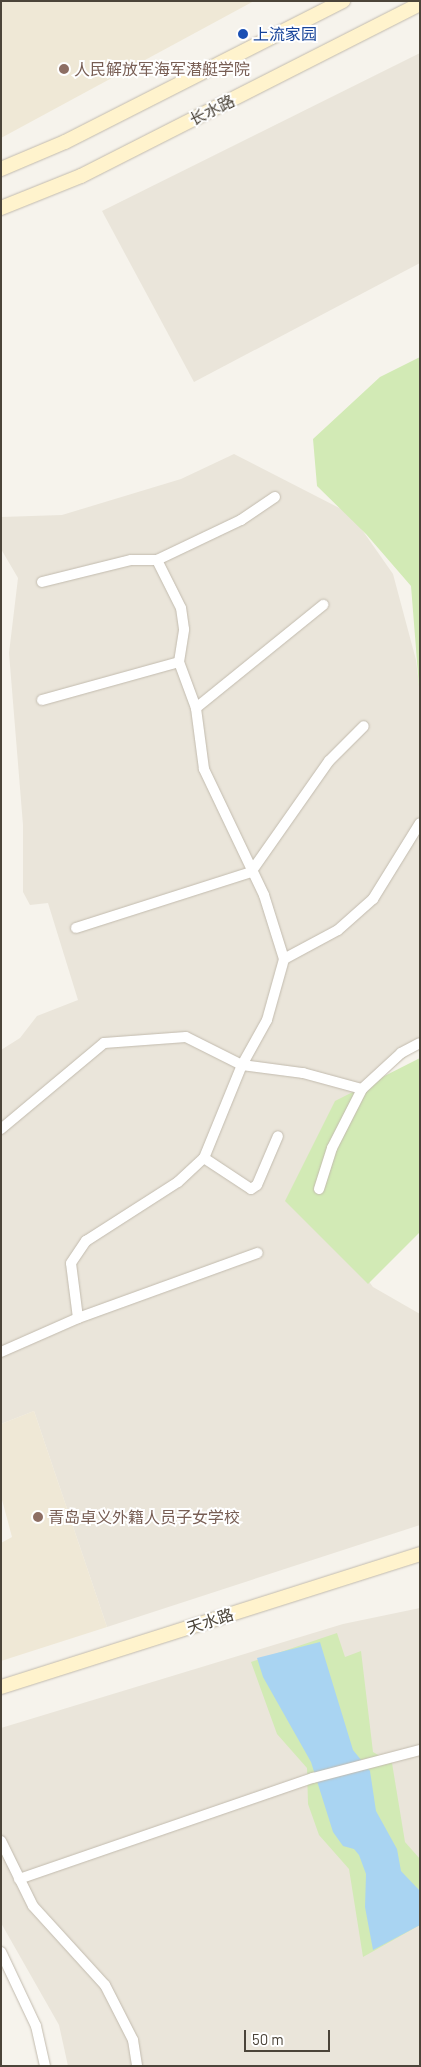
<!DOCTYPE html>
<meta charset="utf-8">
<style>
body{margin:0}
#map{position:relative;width:421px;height:2067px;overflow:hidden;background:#f6f3ec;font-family:Barlow,"Noto Sans SC",sans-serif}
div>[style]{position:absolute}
.residential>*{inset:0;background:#eae5da}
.education>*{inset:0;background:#efe8d6}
.green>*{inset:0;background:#d2eab5}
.water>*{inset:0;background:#a9d4f2}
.roads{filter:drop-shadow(0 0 1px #c2bbae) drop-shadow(0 0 1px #c2bbae)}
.street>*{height:10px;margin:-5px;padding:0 5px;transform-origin:5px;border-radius:5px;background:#fff}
.secondary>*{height:14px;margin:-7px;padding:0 7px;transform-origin:7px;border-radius:7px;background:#fff3cd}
.dots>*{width:14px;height:14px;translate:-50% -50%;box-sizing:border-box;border:2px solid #fff;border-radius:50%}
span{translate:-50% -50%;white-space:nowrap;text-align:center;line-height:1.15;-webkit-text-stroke:4px #fff;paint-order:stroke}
.transit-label{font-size:16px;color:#164399}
.left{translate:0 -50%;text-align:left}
.education-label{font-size:16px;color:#785e54}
.street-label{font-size:16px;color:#4b4439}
.frame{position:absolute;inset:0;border:2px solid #4b4439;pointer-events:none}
.scale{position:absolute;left:244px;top:2030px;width:86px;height:22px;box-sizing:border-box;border:2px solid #4b4439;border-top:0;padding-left:6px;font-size:15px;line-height:18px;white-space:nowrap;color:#4b4439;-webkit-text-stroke:4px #fff;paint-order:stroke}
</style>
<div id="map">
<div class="residential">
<div style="clip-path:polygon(420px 53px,420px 263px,194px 382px,102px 211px)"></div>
<div style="clip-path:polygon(234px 454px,351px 514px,393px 574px,416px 660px,420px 693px,420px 1046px,372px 1085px,327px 1225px,373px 1287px,420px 1314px,420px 1525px,107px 1627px,34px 1411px,1px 1424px,1px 1050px,20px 1038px,37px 1016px,78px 1000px,48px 903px,30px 905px,23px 892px,23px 825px,9px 653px,18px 578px,1px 549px,1px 517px,62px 515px,181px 479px)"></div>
<div style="clip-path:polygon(420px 1608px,420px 2066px,68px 2066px,59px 2025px,1px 1923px,1px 1728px,343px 1624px)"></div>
</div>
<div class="education">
<div style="clip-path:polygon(1px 1px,254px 1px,1px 138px)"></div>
<div style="clip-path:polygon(34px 1411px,107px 1627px,1px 1661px,1px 1543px,12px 1537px,1px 1496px,1px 1424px)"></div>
</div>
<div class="green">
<div style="clip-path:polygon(420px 357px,420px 699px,411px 586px,366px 534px,317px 486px,313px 439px,380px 377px)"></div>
<div style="clip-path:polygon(420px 1058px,420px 1232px,368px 1284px,285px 1201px,335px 1101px)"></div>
<div style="clip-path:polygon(337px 1633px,345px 1657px,361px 1651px,373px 1752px,392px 1763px,405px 1842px,420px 1859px,420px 1925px,363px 1957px,349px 1869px,319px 1835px,308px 1804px,307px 1768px,277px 1734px,251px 1662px)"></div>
</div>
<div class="water">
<div style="clip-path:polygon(320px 1642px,353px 1750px,370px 1771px,376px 1811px,397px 1849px,401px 1871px,420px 1891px,420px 1925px,373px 1950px,365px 1907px,366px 1874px,359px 1855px,354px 1849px,343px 1846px,333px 1832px,311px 1762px,263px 1677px,257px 1658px)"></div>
</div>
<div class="roads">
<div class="street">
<div style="left:42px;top:582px;width:92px;rotate:-13.9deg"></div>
<div style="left:131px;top:560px;width:26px"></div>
<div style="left:157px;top:560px;width:93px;rotate:-25.5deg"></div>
<div style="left:241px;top:520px;width:41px;rotate:-34.1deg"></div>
<div style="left:42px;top:700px;width:142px;rotate:-15.5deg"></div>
<div style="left:196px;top:708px;width:164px;rotate:-39deg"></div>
<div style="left:76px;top:928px;width:184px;rotate:-17.7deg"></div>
<div style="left:251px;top:872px;width:136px;rotate:-54.9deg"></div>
<div style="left:329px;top:761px;width:49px;rotate:-45deg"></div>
<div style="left:284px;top:959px;width:61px;rotate:-28.2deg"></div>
<div style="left:338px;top:930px;width:47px;rotate:-41.5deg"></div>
<div style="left:373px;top:899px;width:89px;rotate:-58.3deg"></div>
<div style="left:1px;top:1129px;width:134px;rotate:-39.9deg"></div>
<div style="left:104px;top:1043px;width:82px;rotate:-4.2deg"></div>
<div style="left:186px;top:1037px;width:63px;rotate:26.6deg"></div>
<div style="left:242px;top:1065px;width:62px;rotate:7.5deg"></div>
<div style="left:303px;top:1073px;width:61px;rotate:15.2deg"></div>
<div style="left:204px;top:1158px;width:56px;rotate:33.4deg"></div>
<div style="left:251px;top:1189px;width:7px;rotate:-34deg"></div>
<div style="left:257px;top:1185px;width:53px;rotate:-66.8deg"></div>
<div style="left:319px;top:1189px;width:43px;rotate:-72.4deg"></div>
<div style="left:332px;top:1148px;width:66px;rotate:-63deg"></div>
<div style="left:362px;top:1089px;width:53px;rotate:-42.7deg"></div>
<div style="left:401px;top:1053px;width:21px;rotate:-28deg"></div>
<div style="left:78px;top:1318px;width:55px;rotate:-97.3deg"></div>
<div style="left:71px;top:1263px;width:27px;rotate:-56deg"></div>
<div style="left:86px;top:1241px;width:109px;rotate:-32.7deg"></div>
<div style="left:178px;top:1182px;width:35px;rotate:-43deg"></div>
<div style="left:204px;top:1158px;width:100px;rotate:-67.8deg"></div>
<div style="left:242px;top:1065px;width:51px;rotate:-60.9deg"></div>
<div style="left:267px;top:1020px;width:63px;rotate:-74.4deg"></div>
<div style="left:284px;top:959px;width:67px;rotate:-107.4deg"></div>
<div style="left:264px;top:895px;width:140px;rotate:-115.5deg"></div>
<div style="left:204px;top:769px;width:62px;rotate:-97.5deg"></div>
<div style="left:196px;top:708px;width:49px;rotate:-110.3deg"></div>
<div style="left:179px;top:662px;width:33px;rotate:-81deg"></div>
<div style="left:184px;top:629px;width:21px;rotate:-98deg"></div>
<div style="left:181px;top:608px;width:54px;rotate:-116.6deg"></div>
<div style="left:1px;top:1352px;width:84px;rotate:-23.8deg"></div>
<div style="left:78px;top:1318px;width:191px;rotate:-19.9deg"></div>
<div style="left:1px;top:1841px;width:72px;rotate:63.8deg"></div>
<div style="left:33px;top:1906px;width:107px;rotate:47.7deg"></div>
<div style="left:105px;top:1985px;width:62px;rotate:63deg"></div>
<div style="left:133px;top:2040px;width:26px;rotate:81deg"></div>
<div style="left:19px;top:1879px;width:311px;rotate:-19deg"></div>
<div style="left:313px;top:1778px;width:111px;rotate:-14.7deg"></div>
<div style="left:1px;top:1952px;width:82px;rotate:64.7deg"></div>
<div style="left:36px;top:2026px;width:41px;rotate:77.3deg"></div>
</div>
<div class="secondary">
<div style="left:1px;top:169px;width:69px;rotate:-22.9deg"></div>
<div style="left:65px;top:142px;width:312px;rotate:-26.9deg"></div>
<div style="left:1px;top:208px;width:86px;rotate:-21.8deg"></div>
<div style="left:81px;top:176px;width:380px;rotate:-26.9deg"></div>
<div style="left:1px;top:1687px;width:440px;rotate:-17.6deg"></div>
</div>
</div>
<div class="dots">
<div style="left:243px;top:34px;background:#1a4fb4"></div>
<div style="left:64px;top:69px;background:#8d6e63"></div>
<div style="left:38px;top:1517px;background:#8d6e63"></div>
</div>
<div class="transit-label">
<span class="left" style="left:253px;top:34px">上流家园</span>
</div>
<div class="education-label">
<span class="left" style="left:74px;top:69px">人民解放军海军潜艇学院</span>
<span class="left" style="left:48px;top:1517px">青岛卓义外籍人员子女学校</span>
</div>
<div class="street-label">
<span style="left:212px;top:110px;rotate:-26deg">长水路</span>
<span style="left:210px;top:1621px;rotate:-18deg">天水路</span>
</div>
<div class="frame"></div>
<div class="scale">50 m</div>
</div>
